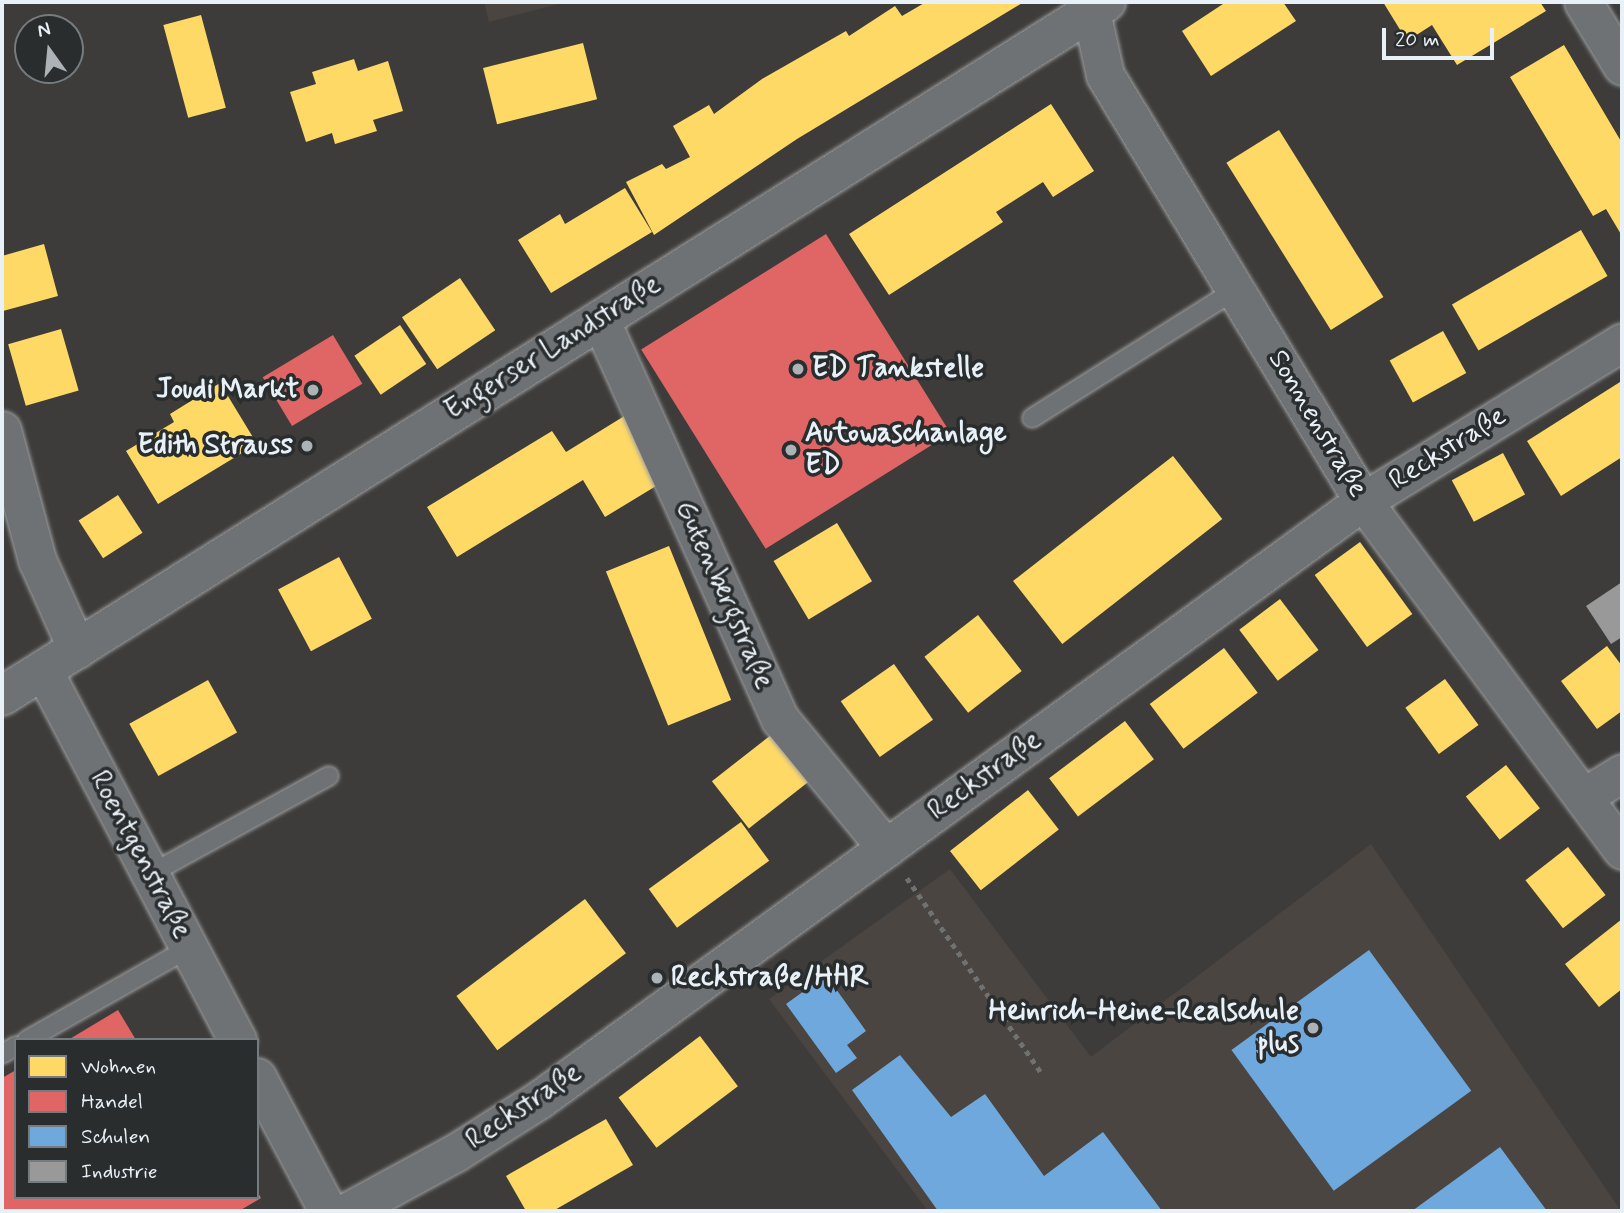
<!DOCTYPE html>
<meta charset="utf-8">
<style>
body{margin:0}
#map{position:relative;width:1624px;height:1213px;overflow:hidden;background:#3d3c3a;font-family:Mynerve,sans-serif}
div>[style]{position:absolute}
.built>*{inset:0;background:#4a4540}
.homes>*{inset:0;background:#ffd966;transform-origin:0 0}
.shops>*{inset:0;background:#e06666;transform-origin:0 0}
.schools>*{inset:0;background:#6fa8dc;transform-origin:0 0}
.industry>*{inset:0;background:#999}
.path>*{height:4.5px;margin-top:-2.25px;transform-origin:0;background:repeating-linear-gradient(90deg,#707272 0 5px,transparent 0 10px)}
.roads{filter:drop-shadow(0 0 2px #9e9fa0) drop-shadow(0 0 2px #9e9fa0)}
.service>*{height:18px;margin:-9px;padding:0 9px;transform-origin:9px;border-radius:9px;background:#6f7275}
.minor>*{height:37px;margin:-18.5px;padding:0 18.5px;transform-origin:18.5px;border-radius:18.5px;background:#6f7275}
.secondary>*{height:38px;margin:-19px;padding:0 19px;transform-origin:19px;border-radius:19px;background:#6f7275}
.dots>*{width:19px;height:19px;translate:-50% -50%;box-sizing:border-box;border:4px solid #2a2d2e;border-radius:50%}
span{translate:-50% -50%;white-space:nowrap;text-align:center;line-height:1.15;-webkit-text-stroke:7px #2a2d2e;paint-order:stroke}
.street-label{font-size:28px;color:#e8f1f8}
.poi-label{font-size:28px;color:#e8f1f8;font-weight:700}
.left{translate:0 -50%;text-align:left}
.right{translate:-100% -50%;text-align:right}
.frame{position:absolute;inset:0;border:4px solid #e8f1f8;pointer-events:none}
.legend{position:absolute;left:14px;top:1038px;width:245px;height:161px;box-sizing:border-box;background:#2a2d2e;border:2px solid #767b7f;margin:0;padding:9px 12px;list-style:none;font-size:21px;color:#e8f1f8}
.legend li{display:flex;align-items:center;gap:14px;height:35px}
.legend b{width:35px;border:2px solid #767b7f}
.north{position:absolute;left:14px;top:14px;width:70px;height:70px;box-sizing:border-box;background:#2a2d2e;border:2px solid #767b7f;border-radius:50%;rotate:345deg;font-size:19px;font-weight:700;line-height:28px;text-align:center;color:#e8f1f8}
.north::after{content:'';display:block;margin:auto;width:24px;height:32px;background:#acb2b6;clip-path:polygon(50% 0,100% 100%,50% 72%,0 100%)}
.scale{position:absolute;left:1382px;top:28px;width:112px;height:32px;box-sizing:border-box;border:4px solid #e8f1f8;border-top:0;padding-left:9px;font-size:21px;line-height:24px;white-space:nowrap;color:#e8f1f8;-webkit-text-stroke:5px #2a2d2e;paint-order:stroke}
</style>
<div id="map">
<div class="built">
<div style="clip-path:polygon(484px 2px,566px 2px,489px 22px)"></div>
<div style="clip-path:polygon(1371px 844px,1621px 1211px,928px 1211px,769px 999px,950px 869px,1091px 1057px)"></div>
</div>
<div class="homes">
<div style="clip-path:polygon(926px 2px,1024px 2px,797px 139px,654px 235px,626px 182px,662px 164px,666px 169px,690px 157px,673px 126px,709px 105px,714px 114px,762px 79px,846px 31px,849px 36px,895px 6px,902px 16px)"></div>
<div style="clip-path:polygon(1226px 2px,1283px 2px,1296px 21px,1211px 76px,1182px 31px)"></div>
<div style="clip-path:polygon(1383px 2px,1540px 2px,1546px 11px,1457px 65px,1432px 25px,1407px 41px)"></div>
<div style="left:201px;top:15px;width:96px;height:39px;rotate:75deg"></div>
<div style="left:583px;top:43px;width:58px;height:103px;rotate:76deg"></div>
<div style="clip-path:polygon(1564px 45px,1622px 143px,1622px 236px,1606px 209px,1593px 216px,1510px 77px)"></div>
<div style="clip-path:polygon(354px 59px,358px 71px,388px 61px,403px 111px,373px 120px,377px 131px,335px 144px,332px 133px,306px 142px,290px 92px,316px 84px,312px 72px)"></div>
<div style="clip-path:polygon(1051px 104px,1094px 171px,1053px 197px,1043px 182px,996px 212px,1003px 222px,889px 295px,849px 234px)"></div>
<div style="left:1279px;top:130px;width:197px;height:62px;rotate:58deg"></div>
<div style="clip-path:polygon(625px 188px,652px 232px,551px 293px,518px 240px,560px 214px,565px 224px)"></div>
<div style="left:1581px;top:230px;width:53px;height:149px;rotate:60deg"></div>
<div style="clip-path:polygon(44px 244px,58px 296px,3px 311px,2px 256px)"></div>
<div style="left:460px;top:278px;width:63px;height:70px;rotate:56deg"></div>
<div style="left:400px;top:325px;width:47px;height:55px;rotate:56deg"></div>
<div style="left:61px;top:329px;width:64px;height:55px;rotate:74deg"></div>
<div style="left:1443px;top:331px;width:48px;height:61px;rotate:61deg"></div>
<div style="clip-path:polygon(1620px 382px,1622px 457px,1561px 496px,1527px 441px)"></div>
<div style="clip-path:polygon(220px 383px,257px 444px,158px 504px,126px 451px,174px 422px,170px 414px)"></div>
<div style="left:782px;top:401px;width:111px;height:37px;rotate:57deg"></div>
<div style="clip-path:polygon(626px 415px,666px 480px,605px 517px,583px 480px,457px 557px,427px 507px,552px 431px,566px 452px)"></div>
<div style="left:1503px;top:453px;width:47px;height:58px;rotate:62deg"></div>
<div style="left:1173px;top:456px;width:80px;height:203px;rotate:52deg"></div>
<div style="left:118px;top:495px;width:45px;height:47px;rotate:57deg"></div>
<div style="left:837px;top:523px;width:68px;height:74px;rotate:59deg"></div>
<div style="left:1360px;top:542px;width:89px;height:56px;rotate:54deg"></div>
<div style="left:669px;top:546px;width:166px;height:68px;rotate:68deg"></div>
<div style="left:339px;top:557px;width:70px;height:69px;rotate:62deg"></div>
<div style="left:1280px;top:599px;width:64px;height:51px;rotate:53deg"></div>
<div style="left:978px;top:615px;width:71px;height:68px;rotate:52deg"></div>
<div style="clip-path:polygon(1607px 646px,1622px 666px,1622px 711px,1597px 729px,1561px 681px)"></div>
<div style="left:1224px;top:648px;width:56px;height:93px;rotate:53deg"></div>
<div style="left:894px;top:664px;width:68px;height:65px;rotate:55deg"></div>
<div style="left:1445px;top:679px;width:57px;height:49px;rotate:54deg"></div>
<div style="left:208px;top:680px;width:60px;height:90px;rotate:61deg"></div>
<div style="left:1125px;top:721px;width:48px;height:95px;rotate:53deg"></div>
<div style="left:771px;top:735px;width:60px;height:75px;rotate:52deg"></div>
<div style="left:1506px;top:765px;width:55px;height:51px;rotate:52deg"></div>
<div style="left:1028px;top:790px;width:50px;height:99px;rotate:52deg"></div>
<div style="left:741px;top:822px;width:48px;height:114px;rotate:54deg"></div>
<div style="left:1568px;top:847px;width:61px;height:54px;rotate:52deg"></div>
<div style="left:585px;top:899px;width:68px;height:161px;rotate:53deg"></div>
<div style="clip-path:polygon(1622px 919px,1622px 989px,1599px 1007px,1565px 964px)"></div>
<div style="left:700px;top:1036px;width:63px;height:102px;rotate:53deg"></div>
<div style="clip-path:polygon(606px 1119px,633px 1165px,553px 1211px,526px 1211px,506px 1176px)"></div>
</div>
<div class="shops">
<div style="left:826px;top:234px;width:235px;height:218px;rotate:58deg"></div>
<div style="left:333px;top:335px;width:57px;height:82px;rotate:59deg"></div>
<div style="clip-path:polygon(118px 1010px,136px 1040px,68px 1040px)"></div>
<div style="clip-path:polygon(16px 1070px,16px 1197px,257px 1197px,257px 1191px,261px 1198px,239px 1211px,2px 1211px,2px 1078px)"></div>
</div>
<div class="schools">
<div style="left:1369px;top:950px;width:174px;height:170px;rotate:54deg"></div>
<div style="clip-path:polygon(826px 975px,866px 1031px,847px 1045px,857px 1058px,836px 1073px,786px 1004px)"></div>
<div style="clip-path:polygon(900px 1055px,951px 1117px,985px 1094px,1044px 1176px,1103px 1132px,1162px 1211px,938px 1211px,852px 1090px)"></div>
<div style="clip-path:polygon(1500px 1147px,1547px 1211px,1412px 1211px)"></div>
</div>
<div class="industry">
<div style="clip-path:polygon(1622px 582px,1622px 637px,1611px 644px,1586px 606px)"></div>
</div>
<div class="path">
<div style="left:907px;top:878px;width:238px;rotate:55.4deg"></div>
</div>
<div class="roads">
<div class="service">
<div style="left:1032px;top:418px;width:240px;rotate:-32.2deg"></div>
<div style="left:150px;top:874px;width:204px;rotate:-28.7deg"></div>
<div style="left:27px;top:1040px;width:186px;rotate:-29.6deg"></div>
<div style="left:2px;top:1054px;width:16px;rotate:-30deg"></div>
</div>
<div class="minor">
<div style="left:1089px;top:2px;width:75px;rotate:77.6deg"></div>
<div style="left:1105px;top:75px;width:498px;rotate:58.8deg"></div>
<div style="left:1363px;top:501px;width:435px;rotate:53.4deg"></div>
<div style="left:1583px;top:2px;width:75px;rotate:58.6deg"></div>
<div style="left:600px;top:319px;width:439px;rotate:65.8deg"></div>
<div style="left:780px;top:719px;width:167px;rotate:50.6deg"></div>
<div style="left:2px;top:430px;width:135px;rotate:74.9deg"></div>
<div style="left:37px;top:560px;width:98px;rotate:65.8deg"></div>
<div style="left:43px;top:670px;width:418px;rotate:62.3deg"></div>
<div style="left:1583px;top:797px;width:46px;rotate:-31.6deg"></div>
<div style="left:257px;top:1077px;width:152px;rotate:62.1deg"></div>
<div style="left:348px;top:1211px;width:122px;rotate:-28.5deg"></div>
<div style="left:455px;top:1153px;width:101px;rotate:-32.4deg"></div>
<div style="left:540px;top:1099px;width:1017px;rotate:-36deg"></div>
<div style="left:1363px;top:501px;width:304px;rotate:-31.5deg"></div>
</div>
<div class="secondary">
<div style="left:2px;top:696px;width:1304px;rotate:-32.15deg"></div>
</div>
</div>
<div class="dots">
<div style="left:798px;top:369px;background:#acb2b6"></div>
<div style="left:313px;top:390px;background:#acb2b6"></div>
<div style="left:307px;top:446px;background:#acb2b6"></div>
<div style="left:791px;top:450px;background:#acb2b6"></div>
<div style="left:657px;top:978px;background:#acb2b6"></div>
<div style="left:1313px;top:1028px;background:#acb2b6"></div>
</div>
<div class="street-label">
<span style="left:553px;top:348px;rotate:-32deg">Engerser Landstraße</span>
<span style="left:1317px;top:424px;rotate:59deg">Sonnenstraße</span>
<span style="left:1448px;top:449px;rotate:-32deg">Reckstraße</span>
<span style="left:724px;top:595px;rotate:66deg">Gutenbergstraße</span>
<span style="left:985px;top:776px;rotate:-36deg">Reckstraße</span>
<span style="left:140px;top:855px;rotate:62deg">Roentgenstraße</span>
<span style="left:524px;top:1107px;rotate:-34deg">Reckstraße</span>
</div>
<div class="poi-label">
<span class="left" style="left:812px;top:369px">ED Tankstelle</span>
<span class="right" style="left:299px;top:390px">Joudi Markt</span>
<span class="left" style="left:805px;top:450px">Autowaschanlage<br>ED</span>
<span class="right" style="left:293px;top:446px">Edith Strauss</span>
<span class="left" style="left:671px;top:978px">Reckstraße/HHR</span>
<span class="right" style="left:1299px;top:1028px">Heinrich-Heine-Realschule<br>plus</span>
</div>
<div class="frame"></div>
<ul class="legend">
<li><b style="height:19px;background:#ffd966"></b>Wohnen</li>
<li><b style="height:19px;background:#e06666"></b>Handel</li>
<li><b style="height:19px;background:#6fa8dc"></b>Schulen</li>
<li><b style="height:19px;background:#999"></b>Industrie</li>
</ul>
<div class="north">N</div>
<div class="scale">20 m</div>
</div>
